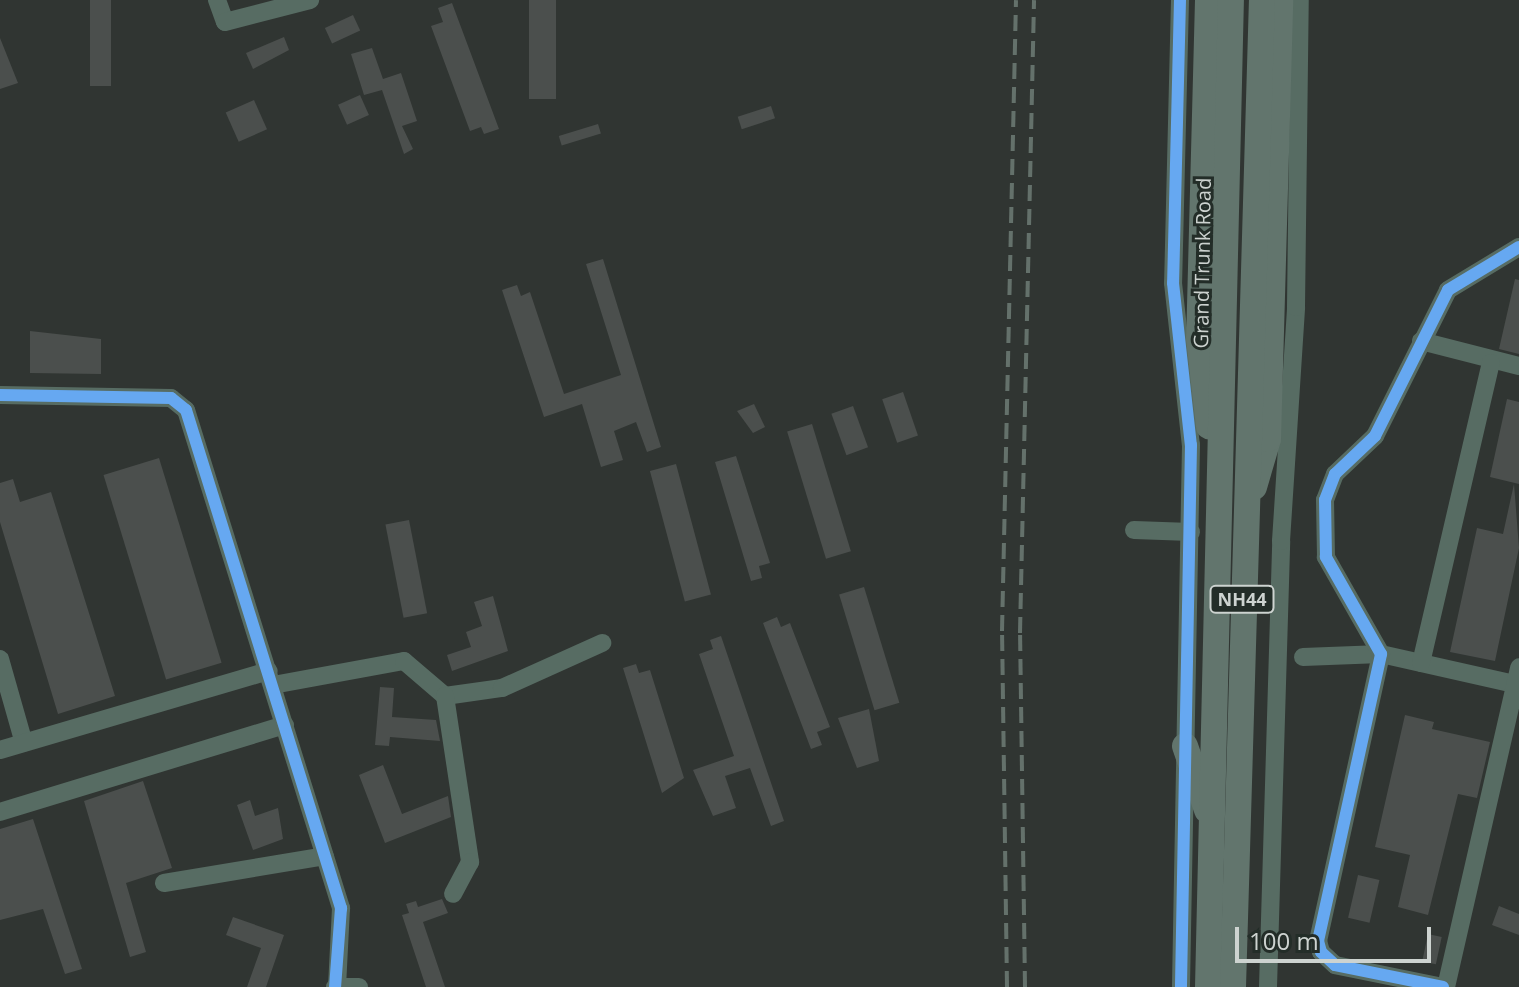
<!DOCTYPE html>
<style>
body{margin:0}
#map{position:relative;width:1519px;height:987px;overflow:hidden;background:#303532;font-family:"Open Sans",sans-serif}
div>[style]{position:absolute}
.building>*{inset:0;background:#4b4f4d;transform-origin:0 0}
.minor>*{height:18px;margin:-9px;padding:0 9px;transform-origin:9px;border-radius:9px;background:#576c63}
.highway>*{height:26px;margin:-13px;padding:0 13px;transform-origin:13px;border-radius:13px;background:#62756d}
.rail>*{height:4px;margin-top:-2px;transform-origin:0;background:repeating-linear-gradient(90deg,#64716b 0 16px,transparent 0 24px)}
.cycleway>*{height:12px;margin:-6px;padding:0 6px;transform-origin:6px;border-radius:6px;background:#66a8f1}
span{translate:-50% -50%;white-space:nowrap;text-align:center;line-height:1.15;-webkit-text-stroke:6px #232d28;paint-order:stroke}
.shield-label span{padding:2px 6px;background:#232d28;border:2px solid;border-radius:6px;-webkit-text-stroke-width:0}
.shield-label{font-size:18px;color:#cdd3d0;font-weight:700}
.street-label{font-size:20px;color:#cdd3d0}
.scale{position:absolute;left:1235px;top:927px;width:196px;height:36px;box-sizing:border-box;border:4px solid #cdd3d0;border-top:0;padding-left:10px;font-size:24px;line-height:28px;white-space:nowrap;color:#cdd3d0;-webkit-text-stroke:6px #232d28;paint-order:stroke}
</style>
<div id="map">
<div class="building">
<div style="left:90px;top:0;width:21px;height:86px"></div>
<div style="left:529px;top:0;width:27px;height:99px"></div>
<div style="clip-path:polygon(452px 3px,499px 129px,484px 134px,481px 127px,470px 131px,431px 26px,443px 22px,438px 8px)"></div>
<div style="left:353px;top:15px;width:17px;height:31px;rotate:65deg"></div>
<div style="clip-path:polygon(284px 37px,289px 50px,253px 69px,246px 53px)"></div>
<div style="clip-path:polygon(0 38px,18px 83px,0 89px)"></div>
<div style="clip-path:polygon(372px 48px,383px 79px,401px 73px,417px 121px,402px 126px,413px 149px,404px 154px,382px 90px,364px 95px,351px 54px)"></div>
<div style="left:360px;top:95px;width:22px;height:24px;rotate:66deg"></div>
<div style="left:254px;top:100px;width:32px;height:31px;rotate:66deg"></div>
<div style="left:771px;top:106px;width:13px;height:35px;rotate:72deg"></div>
<div style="left:598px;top:124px;width:10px;height:41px;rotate:73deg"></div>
<div style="clip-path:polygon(603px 259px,661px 447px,647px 452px,636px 422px,614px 431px,623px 460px,601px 467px,582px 404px,544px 417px,502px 290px,517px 285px,521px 296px,530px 292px,564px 394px,621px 375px,586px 264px)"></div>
<div style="clip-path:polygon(1515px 279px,1519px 280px,1519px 354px,1499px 349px)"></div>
<div style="clip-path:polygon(30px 331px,101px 339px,101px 374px,30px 373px)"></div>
<div style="left:903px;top:392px;width:46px;height:22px;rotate:71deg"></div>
<div style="clip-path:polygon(1507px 399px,1519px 402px,1519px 484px,1490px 477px)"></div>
<div style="clip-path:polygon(754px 404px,765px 427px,753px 433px,737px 411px)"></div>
<div style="left:853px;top:406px;width:44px;height:23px;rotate:70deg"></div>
<div style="left:812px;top:424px;width:133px;height:26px;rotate:73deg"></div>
<div style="clip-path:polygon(736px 456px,770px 563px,759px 566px,762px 578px,751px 581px,715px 462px)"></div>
<div style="left:159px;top:458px;width:214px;height:58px;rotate:73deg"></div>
<div style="left:676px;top:464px;width:135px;height:27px;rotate:75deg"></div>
<div style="clip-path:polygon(13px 479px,20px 502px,51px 492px,115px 696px,58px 714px,0 522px,0 483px)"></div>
<div style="clip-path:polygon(1514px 484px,1519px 548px,1495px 661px,1450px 652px,1477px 528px,1503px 534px)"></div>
<div style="left:409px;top:520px;width:95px;height:24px;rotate:79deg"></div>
<div style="left:864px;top:587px;width:121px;height:26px;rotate:73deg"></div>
<div style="clip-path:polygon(493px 596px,508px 651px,452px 671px,447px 655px,471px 647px,466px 632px,482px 626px,474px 602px)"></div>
<div style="clip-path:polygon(777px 617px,781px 627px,790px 623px,830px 727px,817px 732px,822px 745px,811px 749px,763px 623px)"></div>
<div style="clip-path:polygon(721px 636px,784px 821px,771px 826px,750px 768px,725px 776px,736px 808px,713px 816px,693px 770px,734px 756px,699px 654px,713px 649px,710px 640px)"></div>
<div style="clip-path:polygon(636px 664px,639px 673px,650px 670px,684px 778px,662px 793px,623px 668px)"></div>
<div style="clip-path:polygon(380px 687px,394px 688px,392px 717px,436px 720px,440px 741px,390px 737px,389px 746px,375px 745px)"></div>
<div style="clip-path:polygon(869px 709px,879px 761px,857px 768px,838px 718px)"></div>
<div style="clip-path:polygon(1405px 715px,1434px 722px,1432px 729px,1490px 742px,1477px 798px,1458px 794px,1428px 915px,1398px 907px,1410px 855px,1375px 847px)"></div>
<div style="clip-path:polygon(383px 765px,402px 814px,448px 796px,451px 817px,385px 843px,359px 775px)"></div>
<div style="clip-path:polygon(143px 781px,172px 868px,126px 883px,146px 952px,130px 957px,84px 801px)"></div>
<div style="clip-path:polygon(250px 800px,255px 816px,278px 808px,283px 839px,253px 850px,237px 805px)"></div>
<div style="clip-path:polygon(33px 819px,82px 969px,65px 974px,43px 909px,0 920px,0 829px)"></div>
<div style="left:1358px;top:875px;width:22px;height:44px;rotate:13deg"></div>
<div style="clip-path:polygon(442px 899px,448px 913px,423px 922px,445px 987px,426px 987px,402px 915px,409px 913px,406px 904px,416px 901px,418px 907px)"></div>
<div style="clip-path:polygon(1499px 906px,1519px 914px,1519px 935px,1492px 925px)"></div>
<div style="clip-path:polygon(233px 917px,284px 935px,266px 987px,247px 987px,261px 948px,226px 935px)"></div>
<div style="left:1428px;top:934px;width:14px;height:28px;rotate:12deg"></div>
</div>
<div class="minor">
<div style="left:217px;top:0;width:23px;rotate:70deg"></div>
<div style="left:225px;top:22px;width:88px;rotate:-14.5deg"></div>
<div style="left:1180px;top:0;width:283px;rotate:91.4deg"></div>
<div style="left:1173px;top:283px;width:163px;rotate:83.7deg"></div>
<div style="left:1191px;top:445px;width:542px;rotate:91.06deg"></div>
<div style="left:1421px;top:341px;width:101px;rotate:14.3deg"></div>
<div style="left:0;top:395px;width:171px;rotate:1deg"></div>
<div style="left:171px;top:398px;width:19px;rotate:39deg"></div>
<div style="left:186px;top:410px;width:522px;rotate:72.71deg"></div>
<div style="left:341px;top:908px;width:78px;rotate:92.9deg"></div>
<div style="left:1134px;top:530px;width:57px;rotate:2deg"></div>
<div style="left:1303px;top:657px;width:78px;rotate:-2.2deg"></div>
<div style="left:1381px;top:654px;width:141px;rotate:12.7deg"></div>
<div style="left:0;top:659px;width:87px;rotate:74.1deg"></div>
<div style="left:1421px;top:663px;width:308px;rotate:-76.9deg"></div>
<div style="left:273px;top:685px;width:133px;rotate:-10.4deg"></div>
<div style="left:404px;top:661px;width:54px;rotate:40.5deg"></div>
<div style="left:445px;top:696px;width:58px;rotate:-8deg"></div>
<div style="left:502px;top:688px;width:110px;rotate:-24.2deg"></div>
<div style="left:445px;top:696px;width:168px;rotate:81.4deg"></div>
<div style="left:470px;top:862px;width:36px;rotate:118deg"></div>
<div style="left:0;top:750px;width:280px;rotate:-16.4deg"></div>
<div style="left:0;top:812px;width:298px;rotate:-17deg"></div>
<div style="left:164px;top:883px;width:163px;rotate:-9.5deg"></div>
<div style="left:335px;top:987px;width:24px"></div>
<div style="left:1268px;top:987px;width:446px;rotate:-88.3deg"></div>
<div style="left:1281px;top:541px;width:234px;rotate:-86.3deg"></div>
<div style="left:1296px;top:307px;width:307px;rotate:-89.3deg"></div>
<div style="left:1443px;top:987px;width:110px;rotate:-168.5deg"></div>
<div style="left:1335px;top:965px;width:19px;rotate:-137deg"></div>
<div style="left:1321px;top:952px;width:11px;rotate:-105deg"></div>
<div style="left:1318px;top:941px;width:294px;rotate:-77.6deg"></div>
<div style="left:1381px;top:654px;width:112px;rotate:-119.6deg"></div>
<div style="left:1326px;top:557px;width:57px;rotate:-91deg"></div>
<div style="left:1325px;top:500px;width:28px;rotate:-69deg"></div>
<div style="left:1335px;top:474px;width:55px;rotate:-43.5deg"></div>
<div style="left:1375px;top:436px;width:163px;rotate:-63.4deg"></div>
<div style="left:1448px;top:290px;width:83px;rotate:-31.2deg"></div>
<div style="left:1446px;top:987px;width:328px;rotate:-77.1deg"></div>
</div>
<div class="highway">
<div style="left:1208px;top:0;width:338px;rotate:91.5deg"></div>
<div style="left:1199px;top:338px;width:89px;rotate:83.5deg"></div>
<div style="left:1254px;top:487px;width:50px;rotate:-73.7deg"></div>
<div style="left:1268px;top:439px;width:439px;rotate:-88.4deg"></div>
<div style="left:1185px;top:746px;width:68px;rotate:71deg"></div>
<div style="left:1208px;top:987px;width:987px;rotate:-88.67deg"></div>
<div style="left:1233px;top:987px;width:987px;rotate:-88.32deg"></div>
</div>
<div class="rail">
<div style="left:1007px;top:987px;width:356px;rotate:-90.8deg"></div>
<div style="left:1002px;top:631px;width:631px;rotate:-88.73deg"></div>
<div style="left:1025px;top:987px;width:354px;rotate:-90.8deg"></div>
<div style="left:1020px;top:633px;width:633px;rotate:-88.73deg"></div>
</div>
<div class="cycleway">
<div style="left:1180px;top:0;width:283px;rotate:91.4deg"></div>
<div style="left:1173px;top:283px;width:163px;rotate:83.7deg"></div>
<div style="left:1191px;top:445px;width:542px;rotate:91.06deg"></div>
<div style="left:0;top:395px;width:171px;rotate:1deg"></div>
<div style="left:171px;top:398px;width:19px;rotate:39deg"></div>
<div style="left:186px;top:410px;width:522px;rotate:72.71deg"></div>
<div style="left:341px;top:908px;width:79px;rotate:94.3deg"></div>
<div style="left:1443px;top:987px;width:110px;rotate:-168.5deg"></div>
<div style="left:1335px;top:965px;width:19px;rotate:-137deg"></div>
<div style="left:1321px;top:952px;width:11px;rotate:-105deg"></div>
<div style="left:1318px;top:941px;width:294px;rotate:-77.6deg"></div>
<div style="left:1381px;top:654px;width:112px;rotate:-119.6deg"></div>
<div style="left:1326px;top:557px;width:57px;rotate:-91deg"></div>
<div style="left:1325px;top:500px;width:28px;rotate:-69deg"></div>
<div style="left:1335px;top:474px;width:55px;rotate:-43.5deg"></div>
<div style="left:1375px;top:436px;width:163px;rotate:-63.4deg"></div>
<div style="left:1448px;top:290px;width:83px;rotate:-31.2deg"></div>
</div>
<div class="shield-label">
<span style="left:1242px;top:599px">NH44</span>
</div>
<div class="street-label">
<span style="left:1202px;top:263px;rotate:-89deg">Grand Trunk Road</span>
</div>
<div class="scale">100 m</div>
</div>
